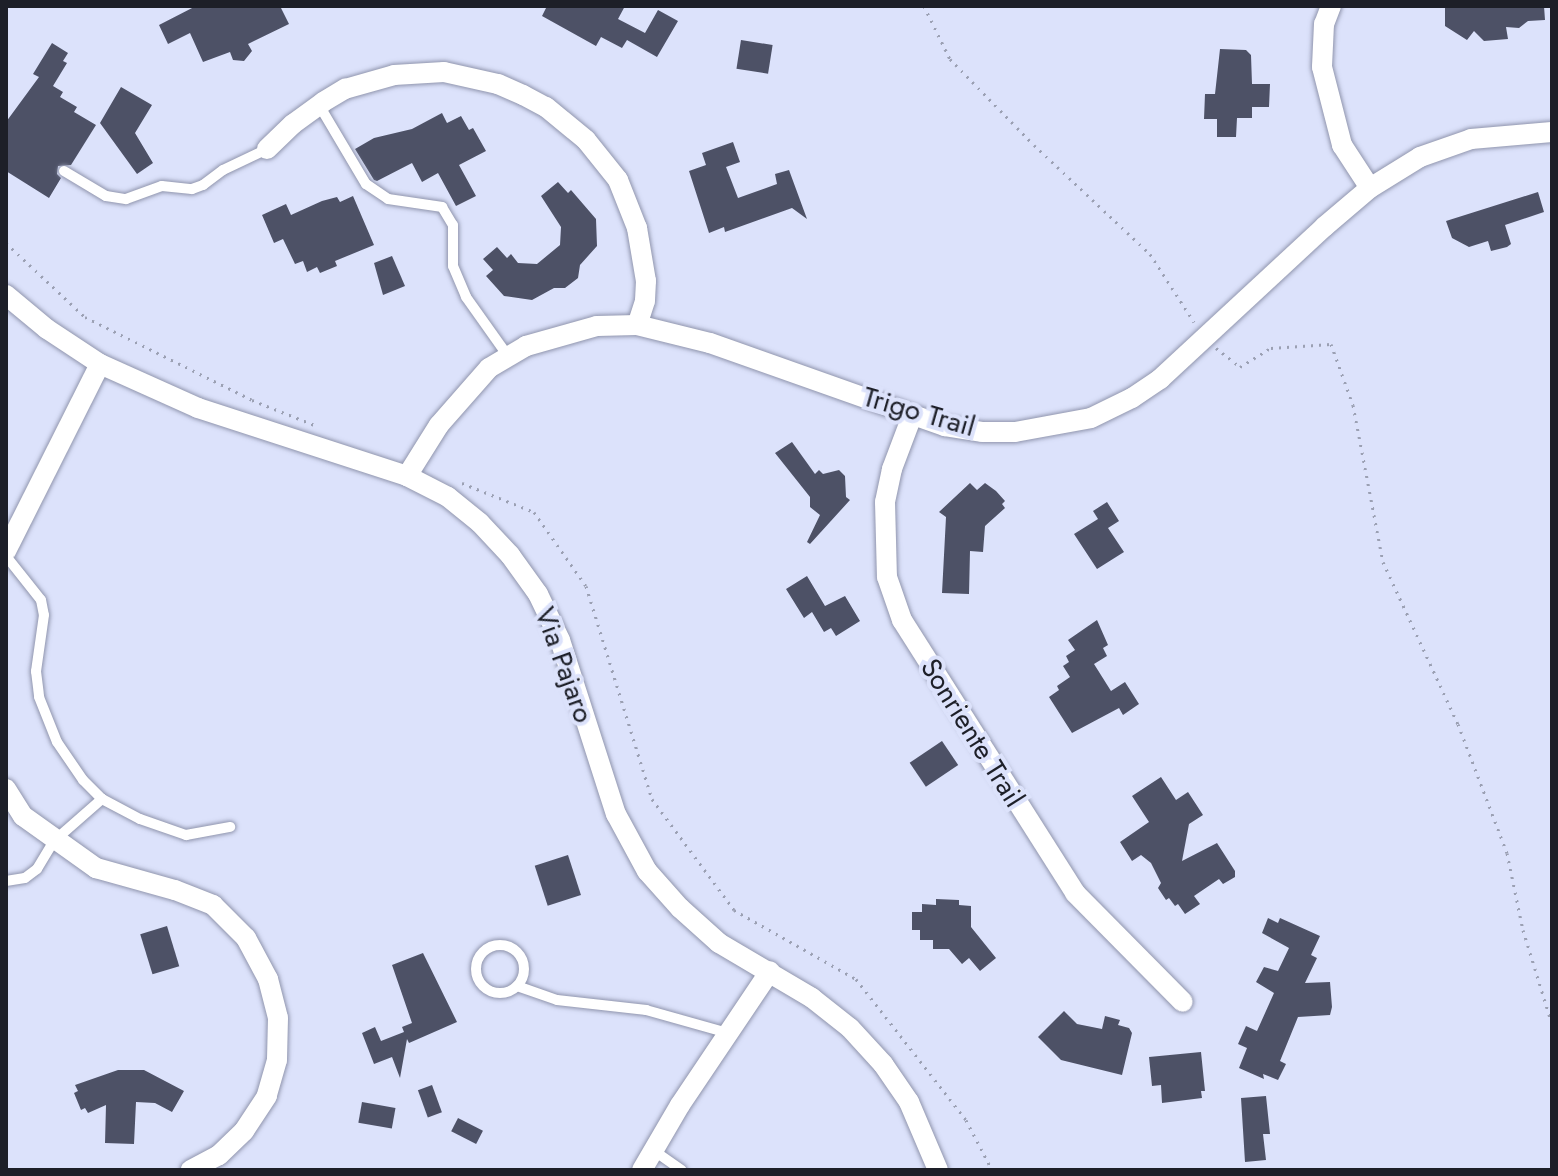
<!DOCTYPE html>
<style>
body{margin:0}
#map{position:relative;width:1558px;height:1176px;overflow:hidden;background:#dce2fb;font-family:Jost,sans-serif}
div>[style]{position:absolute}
.building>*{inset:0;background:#4d5166;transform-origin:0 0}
.path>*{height:3px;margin-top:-1.5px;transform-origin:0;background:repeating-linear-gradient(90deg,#9ba0b3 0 2px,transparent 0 8px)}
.roads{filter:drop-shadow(0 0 2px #9095ad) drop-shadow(0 0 2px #9095ad)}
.service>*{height:10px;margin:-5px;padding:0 5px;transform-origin:5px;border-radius:5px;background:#fff}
.service>.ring{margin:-5px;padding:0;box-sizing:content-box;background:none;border:10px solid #fff;border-radius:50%}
.minor>*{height:20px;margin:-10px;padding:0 10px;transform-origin:10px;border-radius:10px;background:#fff}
span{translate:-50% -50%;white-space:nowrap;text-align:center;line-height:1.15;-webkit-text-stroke:8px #dce2fb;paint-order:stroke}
.street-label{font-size:28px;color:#1d1f28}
.frame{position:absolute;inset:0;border:8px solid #1d1f28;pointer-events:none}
</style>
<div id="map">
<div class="building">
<div style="clip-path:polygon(196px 6px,280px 6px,289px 24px,248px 44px,252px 51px,244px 61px,233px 60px,230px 52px,203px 62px,190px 33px,168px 44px,159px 25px)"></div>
<div style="clip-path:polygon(547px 6px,625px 6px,618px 19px,645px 33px,658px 10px,678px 21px,657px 57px,627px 40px,622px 48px,601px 37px,596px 46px,542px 16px)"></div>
<div style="clip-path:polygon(1445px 6px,1544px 6px,1545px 20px,1528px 21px,1519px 28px,1506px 27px,1508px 39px,1484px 41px,1474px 31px,1467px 40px,1445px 26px)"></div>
<div style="left:741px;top:40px;width:32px;height:29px;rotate:9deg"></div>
<div style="clip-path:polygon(52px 43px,68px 53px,63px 61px,67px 63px,53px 86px,63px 92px,60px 97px,77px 107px,74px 112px,96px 125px,71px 165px,58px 166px,57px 174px,61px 178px,49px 198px,6px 171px,6px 122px,39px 77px,33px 74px)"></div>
<div style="clip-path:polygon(1220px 49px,1246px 50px,1251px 55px,1252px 84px,1270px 84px,1269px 107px,1252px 107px,1252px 118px,1237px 118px,1236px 137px,1217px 137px,1217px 119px,1204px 119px,1205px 94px,1215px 94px)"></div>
<div style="clip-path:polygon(121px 87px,152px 105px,135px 133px,153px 163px,137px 174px,100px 123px)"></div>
<div style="clip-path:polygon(442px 113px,447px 123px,461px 116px,469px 130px,473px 128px,486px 151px,459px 165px,476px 196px,456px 206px,438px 173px,422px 182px,412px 163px,377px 181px,374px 180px,355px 149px,374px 138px,412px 129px)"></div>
<div style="clip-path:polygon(733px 142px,740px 162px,726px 167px,738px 198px,777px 184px,775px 174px,789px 170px,807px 219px,792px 208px,725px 232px,724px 227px,709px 233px,689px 171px,706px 165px,702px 153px)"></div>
<div style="clip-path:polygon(558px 182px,568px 193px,571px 190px,596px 219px,597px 246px,580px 265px,578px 278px,565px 288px,554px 288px,532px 300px,504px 296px,486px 276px,493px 270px,483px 259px,497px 247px,507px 258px,511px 254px,518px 263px,537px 264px,560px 245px,561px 227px,541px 196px)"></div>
<div style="clip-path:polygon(1538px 192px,1544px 212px,1505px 225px,1511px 244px,1507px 247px,1491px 251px,1488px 241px,1469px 247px,1452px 238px,1446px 221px)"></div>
<div style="clip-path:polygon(353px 196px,374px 245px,335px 261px,337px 266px,320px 273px,317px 267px,307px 272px,303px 261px,295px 264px,283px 239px,274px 243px,262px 215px,286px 204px,291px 215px,322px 201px,337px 197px,340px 202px)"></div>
<div style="clip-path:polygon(392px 256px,405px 286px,383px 295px,374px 263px)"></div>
<div style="clip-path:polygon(792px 442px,815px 474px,819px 470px,823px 474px,839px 470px,845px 476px,846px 497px,850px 500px,810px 544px,807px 542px,820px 515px,810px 507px,810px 497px,775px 453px)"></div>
<div style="clip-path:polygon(970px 483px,977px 490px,985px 483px,996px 491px,1005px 501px,1002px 504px,1005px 508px,985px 526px,983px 552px,970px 551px,969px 594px,942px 593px,946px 517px,939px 512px)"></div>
<div style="clip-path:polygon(1107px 502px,1119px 521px,1108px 528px,1124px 552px,1097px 569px,1074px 534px,1098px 519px,1093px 511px)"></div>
<div style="clip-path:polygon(807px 576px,825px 606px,845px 596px,860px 621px,836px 636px,831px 628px,824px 632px,812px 612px,804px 618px,786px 589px)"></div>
<div style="clip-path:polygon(1097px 620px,1108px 645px,1103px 648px,1107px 656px,1094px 664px,1111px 691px,1125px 682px,1139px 704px,1123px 715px,1119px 708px,1072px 733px,1049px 697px,1059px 690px,1057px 686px,1070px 677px,1063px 666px,1069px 662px,1066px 656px,1075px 650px,1068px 640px)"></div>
<div style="left:942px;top:741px;width:29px;height:39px;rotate:56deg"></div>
<div style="clip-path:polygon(1161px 777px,1176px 800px,1188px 792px,1203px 815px,1189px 824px,1182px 861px,1217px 843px,1235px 871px,1235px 877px,1223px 884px,1219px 879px,1194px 896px,1200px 904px,1185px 914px,1178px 904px,1175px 906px,1169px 898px,1166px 900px,1158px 888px,1161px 883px,1151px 863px,1141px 855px,1132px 861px,1120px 842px,1149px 822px,1132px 796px)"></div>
<div style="left:568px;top:855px;width:42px;height:35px;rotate:72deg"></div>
<div style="clip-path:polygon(936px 899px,959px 900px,959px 905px,971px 906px,971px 927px,996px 958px,980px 971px,969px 958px,962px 964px,949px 949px,933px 949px,933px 940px,920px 940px,920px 930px,912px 930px,912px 912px,922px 912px,922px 904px,936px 905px)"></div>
<div style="clip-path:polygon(1268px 918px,1278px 923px,1280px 918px,1320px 936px,1311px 955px,1317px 958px,1305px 983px,1330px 982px,1332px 1007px,1330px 1015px,1298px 1017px,1280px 1061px,1286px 1064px,1278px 1080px,1263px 1074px,1264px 1079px,1239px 1068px,1247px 1048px,1238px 1044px,1246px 1026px,1257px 1031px,1274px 993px,1256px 982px,1264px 967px,1278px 971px,1289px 948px,1262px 933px)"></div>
<div style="left:167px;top:926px;width:42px;height:28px;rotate:73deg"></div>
<div style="clip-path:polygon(423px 953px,457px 1022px,409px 1043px,407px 1039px,400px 1078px,392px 1057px,374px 1064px,362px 1033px,375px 1027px,381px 1041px,404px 1032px,402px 1027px,412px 1023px,392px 965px)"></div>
<div style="clip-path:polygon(1064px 1011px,1077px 1024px,1102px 1029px,1105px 1016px,1120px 1020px,1118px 1025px,1129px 1028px,1132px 1033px,1122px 1075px,1061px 1060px,1038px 1037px)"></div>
<div style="clip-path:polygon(1201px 1052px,1205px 1091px,1201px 1091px,1202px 1098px,1162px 1103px,1161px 1085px,1152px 1086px,1149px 1057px)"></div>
<div style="clip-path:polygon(118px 1070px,144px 1070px,184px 1091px,172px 1112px,155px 1103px,136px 1102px,134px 1144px,105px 1143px,106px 1105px,88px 1113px,85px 1108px,81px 1110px,74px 1093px,78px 1091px,75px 1085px)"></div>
<div style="left:432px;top:1085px;width:29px;height:15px;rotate:70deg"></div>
<div style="clip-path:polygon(1266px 1096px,1270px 1134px,1263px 1134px,1266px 1160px,1245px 1162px,1241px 1098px)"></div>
<div style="left:362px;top:1102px;width:34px;height:21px;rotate:10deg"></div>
<div style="left:458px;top:1118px;width:28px;height:15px;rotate:27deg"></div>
</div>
<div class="path">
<div style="left:924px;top:6px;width:59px;rotate:63.9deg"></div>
<div style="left:950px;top:59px;width:120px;rotate:45.7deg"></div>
<div style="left:1034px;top:145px;width:159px;rotate:43.2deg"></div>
<div style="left:1150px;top:254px;width:81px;rotate:57.1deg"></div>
<div style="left:6px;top:243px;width:108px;rotate:43.1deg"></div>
<div style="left:85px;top:317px;width:186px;rotate:26.4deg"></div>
<div style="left:252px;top:400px;width:70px;rotate:21.8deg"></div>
<div style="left:1216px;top:348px;width:31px;rotate:38deg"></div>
<div style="left:1240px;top:367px;width:36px;rotate:-32deg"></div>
<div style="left:1271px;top:348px;width:60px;rotate:-3.8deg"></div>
<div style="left:1331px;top:344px;width:65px;rotate:70.2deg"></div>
<div style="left:1353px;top:405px;width:160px;rotate:79.2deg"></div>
<div style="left:1383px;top:562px;width:179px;rotate:65.2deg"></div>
<div style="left:1458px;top:724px;width:138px;rotate:69.2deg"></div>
<div style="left:1507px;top:853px;width:79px;rotate:78.3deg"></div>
<div style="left:1523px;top:930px;width:98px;rotate:72.9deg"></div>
<div style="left:462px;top:483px;width:78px;rotate:21.9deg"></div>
<div style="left:534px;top:512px;width:90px;rotate:54.9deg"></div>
<div style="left:586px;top:586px;width:223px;rotate:72.8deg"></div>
<div style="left:652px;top:799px;width:138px;rotate:53.5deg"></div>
<div style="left:734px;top:910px;width:140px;rotate:29.5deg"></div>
<div style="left:856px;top:979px;width:179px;rotate:52deg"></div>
<div style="left:966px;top:1120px;width:56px;rotate:62.5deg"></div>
</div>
<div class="roads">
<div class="service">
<div style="left:319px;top:105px;width:92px;rotate:59.3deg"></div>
<div style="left:366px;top:184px;width:27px;rotate:34deg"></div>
<div style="left:388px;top:199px;width:55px;rotate:8.4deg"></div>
<div style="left:442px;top:207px;width:21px;rotate:59deg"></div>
<div style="left:453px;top:225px;width:41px;rotate:90deg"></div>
<div style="left:453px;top:266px;width:34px;rotate:67deg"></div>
<div style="left:466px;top:297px;width:72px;rotate:54.6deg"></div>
<div style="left:64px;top:171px;width:49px;rotate:30.8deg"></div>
<div style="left:106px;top:196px;width:20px;rotate:9deg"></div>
<div style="left:126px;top:199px;width:38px;rotate:-20deg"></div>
<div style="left:162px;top:186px;width:30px;rotate:6deg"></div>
<div style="left:192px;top:189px;width:12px;rotate:-20deg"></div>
<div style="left:203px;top:185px;width:25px;rotate:-37deg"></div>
<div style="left:223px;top:170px;width:49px;rotate:-25.5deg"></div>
<div style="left:6px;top:556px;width:56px;rotate:51.5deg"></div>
<div style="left:41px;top:600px;width:15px;rotate:79deg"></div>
<div style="left:44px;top:615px;width:57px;rotate:98.1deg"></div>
<div style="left:36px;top:671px;width:26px;rotate:83deg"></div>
<div style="left:39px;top:697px;width:48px;rotate:68.2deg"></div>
<div style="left:57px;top:742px;width:46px;rotate:55.6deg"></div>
<div style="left:83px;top:780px;width:27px;rotate:45deg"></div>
<div style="left:102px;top:799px;width:43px;rotate:27.8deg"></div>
<div style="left:140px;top:819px;width:49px;rotate:19.2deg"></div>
<div style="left:186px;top:835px;width:45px;rotate:-10.3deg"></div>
<div style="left:6px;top:881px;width:19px;rotate:-9deg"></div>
<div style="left:25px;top:878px;width:15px;rotate:-37deg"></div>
<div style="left:37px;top:869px;width:33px;rotate:-59deg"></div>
<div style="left:54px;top:841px;width:64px;rotate:-41.2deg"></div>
<div class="ring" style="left:476px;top:945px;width:38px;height:38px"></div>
<div style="left:517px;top:986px;width:42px;rotate:19.3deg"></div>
<div style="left:557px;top:1000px;width:90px;rotate:6.4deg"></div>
<div style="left:646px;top:1010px;width:85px;rotate:15.7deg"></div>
<div style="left:653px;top:1150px;width:35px;rotate:35deg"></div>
</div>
<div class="minor">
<div style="left:1331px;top:6px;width:19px;rotate:111deg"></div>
<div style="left:1324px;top:24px;width:43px;rotate:92.7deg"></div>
<div style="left:1322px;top:67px;width:81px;rotate:75.6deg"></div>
<div style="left:1342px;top:145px;width:51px;rotate:56.9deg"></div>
<div style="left:267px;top:149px;width:36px;rotate:-44deg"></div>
<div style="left:293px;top:124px;width:37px;rotate:-36deg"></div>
<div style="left:323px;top:102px;width:26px;rotate:-31deg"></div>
<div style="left:345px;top:89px;width:51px;rotate:-15.9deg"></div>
<div style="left:394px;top:75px;width:50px;rotate:-3.4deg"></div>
<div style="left:444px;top:72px;width:55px;rotate:12.5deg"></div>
<div style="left:498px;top:84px;width:27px;rotate:24deg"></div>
<div style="left:523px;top:95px;width:26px;rotate:28deg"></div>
<div style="left:546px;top:107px;width:52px;rotate:39.5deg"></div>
<div style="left:586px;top:140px;width:51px;rotate:51.3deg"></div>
<div style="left:618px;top:180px;width:52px;rotate:68.4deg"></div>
<div style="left:637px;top:228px;width:54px;rotate:80.4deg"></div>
<div style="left:646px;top:281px;width:20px;rotate:93deg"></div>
<div style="left:645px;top:301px;width:25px;rotate:108deg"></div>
<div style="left:6px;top:295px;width:53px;rotate:39.7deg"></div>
<div style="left:47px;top:329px;width:64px;rotate:33.4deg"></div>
<div style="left:100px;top:364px;width:107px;rotate:24.2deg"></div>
<div style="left:198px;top:408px;width:220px;rotate:18deg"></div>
<div style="left:407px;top:476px;width:46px;rotate:27.1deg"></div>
<div style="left:448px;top:497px;width:41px;rotate:39.1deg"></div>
<div style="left:480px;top:523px;width:44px;rotate:46.8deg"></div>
<div style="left:510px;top:555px;width:48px;rotate:54.3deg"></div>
<div style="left:538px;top:594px;width:51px;rotate:64.4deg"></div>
<div style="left:560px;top:640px;width:183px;rotate:72.2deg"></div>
<div style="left:616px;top:814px;width:65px;rotate:61.5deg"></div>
<div style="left:647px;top:871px;width:50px;rotate:48.3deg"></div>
<div style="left:680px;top:908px;width:52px;rotate:41.9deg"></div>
<div style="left:719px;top:943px;width:108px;rotate:30.6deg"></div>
<div style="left:812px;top:998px;width:48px;rotate:38.3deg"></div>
<div style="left:850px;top:1028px;width:49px;rotate:47.5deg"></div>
<div style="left:883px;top:1064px;width:46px;rotate:55.6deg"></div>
<div style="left:909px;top:1102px;width:74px;rotate:66.9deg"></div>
<div style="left:912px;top:416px;width:57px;rotate:110.7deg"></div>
<div style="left:892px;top:469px;width:34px;rotate:102deg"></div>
<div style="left:885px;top:502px;width:75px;rotate:88.5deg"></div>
<div style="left:887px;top:577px;width:46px;rotate:70.8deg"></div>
<div style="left:902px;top:620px;width:323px;rotate:57.6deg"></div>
<div style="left:1075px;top:893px;width:153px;rotate:45.3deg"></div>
<div style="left:407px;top:476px;width:60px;rotate:-57.9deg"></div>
<div style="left:439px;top:425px;width:76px;rotate:-48.7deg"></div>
<div style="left:489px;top:368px;width:43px;rotate:-30.7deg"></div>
<div style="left:526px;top:346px;width:74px;rotate:-15.7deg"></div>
<div style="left:597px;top:326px;width:40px;rotate:-1.4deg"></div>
<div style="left:637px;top:325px;width:75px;rotate:13.9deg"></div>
<div style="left:710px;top:343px;width:249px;rotate:19.5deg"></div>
<div style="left:945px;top:426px;width:37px;rotate:9deg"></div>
<div style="left:982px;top:432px;width:33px"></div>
<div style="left:1015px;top:432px;width:77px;rotate:-10.4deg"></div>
<div style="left:1091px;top:418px;width:46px;rotate:-26deg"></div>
<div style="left:1132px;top:398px;width:34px;rotate:-34deg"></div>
<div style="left:1160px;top:379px;width:224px;rotate:-42.8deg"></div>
<div style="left:1324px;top:227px;width:60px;rotate:-40.3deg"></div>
<div style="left:1370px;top:188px;width:59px;rotate:-31.8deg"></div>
<div style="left:1420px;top:157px;width:54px;rotate:-19.4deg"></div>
<div style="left:1471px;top:139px;width:81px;rotate:-4.9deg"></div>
<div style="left:6px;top:551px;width:209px;rotate:-63.3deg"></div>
<div style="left:6px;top:789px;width:32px;rotate:58deg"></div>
<div style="left:23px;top:816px;width:90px;rotate:35.5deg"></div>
<div style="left:96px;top:868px;width:82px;rotate:15.6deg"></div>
<div style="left:175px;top:890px;width:41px;rotate:21.5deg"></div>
<div style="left:213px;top:905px;width:47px;rotate:45deg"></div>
<div style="left:246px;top:938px;width:47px;rotate:61.8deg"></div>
<div style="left:268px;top:979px;width:40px;rotate:75.6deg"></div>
<div style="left:278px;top:1018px;width:42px;rotate:91.4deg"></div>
<div style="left:277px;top:1060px;width:37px;rotate:106deg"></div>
<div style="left:267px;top:1096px;width:42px;rotate:123.3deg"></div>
<div style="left:244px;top:1131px;width:35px;rotate:136deg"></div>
<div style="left:219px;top:1155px;width:32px;rotate:152deg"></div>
<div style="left:642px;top:1170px;width:75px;rotate:-59.7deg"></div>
<div style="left:680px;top:1105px;width:161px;rotate:-56.1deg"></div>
</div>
</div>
<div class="street-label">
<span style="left:919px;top:412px;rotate:16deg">Trigo Trail</span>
<span style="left:564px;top:665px;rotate:70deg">Via Pajaro</span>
<span style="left:972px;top:733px;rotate:58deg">Sonriente Trail</span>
</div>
<div class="frame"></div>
</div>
